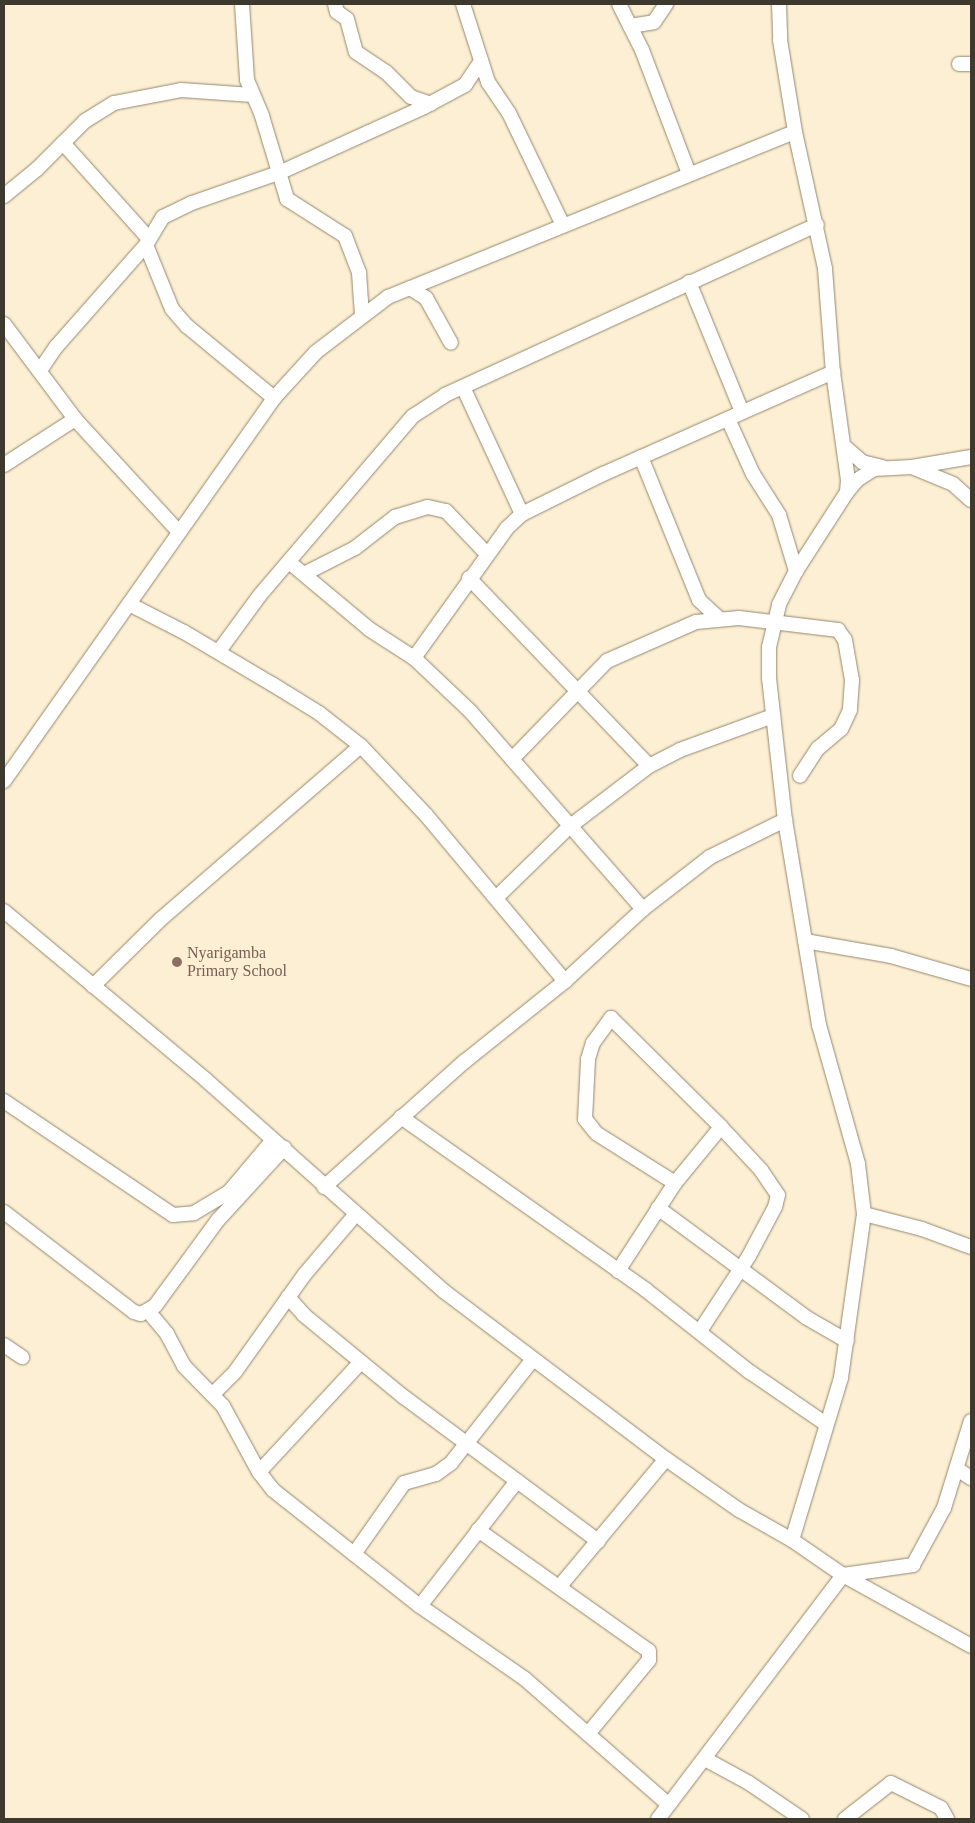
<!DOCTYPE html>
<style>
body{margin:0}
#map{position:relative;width:975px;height:1823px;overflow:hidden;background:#fcefd3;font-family:"Times New Roman",serif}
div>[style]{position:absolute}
.roads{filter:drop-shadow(0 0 1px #93876d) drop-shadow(0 0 1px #93876d)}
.minor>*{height:14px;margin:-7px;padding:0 7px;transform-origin:7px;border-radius:7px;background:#fff}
.dots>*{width:14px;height:14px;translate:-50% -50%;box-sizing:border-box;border:2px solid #fcefd3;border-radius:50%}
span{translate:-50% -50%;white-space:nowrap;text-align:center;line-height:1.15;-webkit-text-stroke:5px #fcefd3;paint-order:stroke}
.education-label{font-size:16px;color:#785e54}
.left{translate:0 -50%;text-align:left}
.frame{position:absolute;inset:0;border:5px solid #3e392e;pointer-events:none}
</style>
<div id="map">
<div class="roads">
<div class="minor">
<div style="left:242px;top:4px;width:76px;rotate:86.2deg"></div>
<div style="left:247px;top:80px;width:39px;rotate:67deg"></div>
<div style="left:262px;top:116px;width:87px;rotate:73.2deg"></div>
<div style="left:287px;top:199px;width:69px;rotate:32.5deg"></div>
<div style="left:345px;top:236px;width:40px;rotate:69deg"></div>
<div style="left:359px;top:273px;width:42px;rotate:85.9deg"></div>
<div style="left:335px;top:4px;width:8px;rotate:76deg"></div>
<div style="left:337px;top:12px;width:12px;rotate:35deg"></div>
<div style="left:347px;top:19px;width:34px;rotate:75deg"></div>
<div style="left:356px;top:52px;width:36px;rotate:34deg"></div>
<div style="left:386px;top:72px;width:35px;rotate:45deg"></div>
<div style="left:411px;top:97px;width:21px;rotate:19deg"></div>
<div style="left:463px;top:4px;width:82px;rotate:72.2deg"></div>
<div style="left:488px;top:82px;width:37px;rotate:56deg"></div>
<div style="left:509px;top:113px;width:124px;rotate:64.3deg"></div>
<div style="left:619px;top:4px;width:51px;rotate:63.4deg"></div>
<div style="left:642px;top:50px;width:133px;rotate:69.2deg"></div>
<div style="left:779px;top:4px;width:36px;rotate:88deg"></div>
<div style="left:780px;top:40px;width:93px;rotate:80.7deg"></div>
<div style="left:795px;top:132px;width:140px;rotate:77.6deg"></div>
<div style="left:825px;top:269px;width:103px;rotate:85.6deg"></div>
<div style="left:833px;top:372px;width:109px;rotate:82.1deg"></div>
<div style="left:848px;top:480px;width:12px;rotate:95deg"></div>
<div style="left:847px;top:492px;width:94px;rotate:122.8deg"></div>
<div style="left:796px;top:571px;width:38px;rotate:117deg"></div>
<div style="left:779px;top:605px;width:43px;rotate:103.4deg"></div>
<div style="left:769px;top:647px;width:31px;rotate:90deg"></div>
<div style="left:769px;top:678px;width:143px;rotate:83.6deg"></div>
<div style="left:785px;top:820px;width:208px;rotate:80.6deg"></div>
<div style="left:819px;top:1025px;width:144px;rotate:74.3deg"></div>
<div style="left:858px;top:1164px;width:50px;rotate:83.2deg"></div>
<div style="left:864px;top:1214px;width:166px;rotate:98deg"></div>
<div style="left:841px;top:1378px;width:169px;rotate:106.8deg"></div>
<div style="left:630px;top:26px;width:24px;rotate:-9deg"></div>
<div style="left:654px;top:22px;width:22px;rotate:-56deg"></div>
<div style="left:959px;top:64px;width:12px"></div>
<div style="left:63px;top:143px;width:129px;rotate:48.1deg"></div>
<div style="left:4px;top:196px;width:43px;rotate:-39.3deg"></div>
<div style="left:37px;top:169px;width:68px;rotate:-45deg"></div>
<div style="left:85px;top:121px;width:34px;rotate:-32deg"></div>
<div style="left:114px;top:103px;width:68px;rotate:-11deg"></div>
<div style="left:181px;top:90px;width:72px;rotate:4deg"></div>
<div style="left:146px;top:245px;width:69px;rotate:67.9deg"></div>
<div style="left:172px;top:309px;width:23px;rotate:49deg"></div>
<div style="left:187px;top:326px;width:113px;rotate:39.6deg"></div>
<div style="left:689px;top:282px;width:140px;rotate:67.8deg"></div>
<div style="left:410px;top:288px;width:19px;rotate:32deg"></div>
<div style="left:426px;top:298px;width:51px;rotate:60.9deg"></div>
<div style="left:4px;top:324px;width:119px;rotate:53.2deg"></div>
<div style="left:75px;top:419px;width:152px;rotate:47.4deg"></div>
<div style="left:41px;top:369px;width:27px;rotate:-56deg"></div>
<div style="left:56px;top:347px;width:136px;rotate:-48.6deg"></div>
<div style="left:146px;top:245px;width:33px;rotate:-59deg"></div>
<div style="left:163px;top:217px;width:32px;rotate:-26deg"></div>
<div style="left:192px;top:203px;width:94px;rotate:-19.2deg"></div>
<div style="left:281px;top:172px;width:157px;rotate:-24.4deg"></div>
<div style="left:424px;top:107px;width:47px;rotate:-28.2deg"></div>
<div style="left:465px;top:85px;width:29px;rotate:-56deg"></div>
<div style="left:463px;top:387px;width:140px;rotate:65.1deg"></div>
<div style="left:728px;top:419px;width:60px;rotate:65.6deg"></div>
<div style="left:753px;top:474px;width:49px;rotate:57.6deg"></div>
<div style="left:779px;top:515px;width:59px;rotate:73.1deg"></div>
<div style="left:845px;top:447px;width:23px;rotate:41deg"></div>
<div style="left:862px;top:462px;width:21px;rotate:14deg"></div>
<div style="left:641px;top:457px;width:154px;rotate:67.9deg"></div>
<div style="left:699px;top:600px;width:26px;rotate:43deg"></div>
<div style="left:4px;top:465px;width:85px;rotate:-32.9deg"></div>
<div style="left:912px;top:467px;width:44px;rotate:22.5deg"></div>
<div style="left:953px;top:484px;width:24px;rotate:42deg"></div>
<div style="left:847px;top:492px;width:16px;rotate:-50deg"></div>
<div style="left:857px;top:480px;width:20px;rotate:-33deg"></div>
<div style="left:874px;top:469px;width:38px;rotate:-3deg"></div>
<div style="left:912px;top:467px;width:60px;rotate:-9.6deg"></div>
<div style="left:289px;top:562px;width:104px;rotate:39.9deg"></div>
<div style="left:369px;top:629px;width:54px;rotate:32.8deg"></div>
<div style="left:414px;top:658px;width:77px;rotate:43.4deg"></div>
<div style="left:470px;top:711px;width:263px;rotate:48.9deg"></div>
<div style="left:304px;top:574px;width:57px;rotate:-27deg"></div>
<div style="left:355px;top:548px;width:51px;rotate:-37.8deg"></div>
<div style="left:395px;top:517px;width:34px;rotate:-17deg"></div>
<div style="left:428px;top:507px;width:18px;rotate:13deg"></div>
<div style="left:446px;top:511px;width:59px;rotate:46.4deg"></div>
<div style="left:469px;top:578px;width:260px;rotate:46.2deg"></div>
<div style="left:129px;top:604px;width:62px;rotate:27deg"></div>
<div style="left:184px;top:632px;width:102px;rotate:30.6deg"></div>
<div style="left:272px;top:684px;width:55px;rotate:31.7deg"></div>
<div style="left:319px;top:713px;width:53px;rotate:38.2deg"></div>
<div style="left:361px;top:746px;width:95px;rotate:46.7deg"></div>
<div style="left:426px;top:815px;width:217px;rotate:50.1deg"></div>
<div style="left:219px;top:651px;width:69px;rotate:-53.8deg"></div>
<div style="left:260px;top:595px;width:235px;rotate:-49.5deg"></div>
<div style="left:413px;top:416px;width:38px;rotate:-33deg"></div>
<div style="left:445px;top:395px;width:409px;rotate:-24.6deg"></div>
<div style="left:414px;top:658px;width:160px;rotate:-54.4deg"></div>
<div style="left:507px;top:528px;width:21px;rotate:-43deg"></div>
<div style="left:522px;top:514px;width:90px;rotate:-26.3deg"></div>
<div style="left:603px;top:474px;width:252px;rotate:-23.9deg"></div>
<div style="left:512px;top:759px;width:136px;rotate:-45.9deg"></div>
<div style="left:607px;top:661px;width:97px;rotate:-23.7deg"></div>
<div style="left:696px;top:622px;width:43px;rotate:-5.3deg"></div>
<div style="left:739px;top:618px;width:100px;rotate:6.9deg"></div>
<div style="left:838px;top:630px;width:12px;rotate:55deg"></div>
<div style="left:845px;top:640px;width:41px;rotate:80.1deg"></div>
<div style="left:852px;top:680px;width:30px;rotate:94deg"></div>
<div style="left:850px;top:710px;width:21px;rotate:115deg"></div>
<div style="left:841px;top:729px;width:30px;rotate:140deg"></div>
<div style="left:818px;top:748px;width:33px;rotate:123deg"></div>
<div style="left:4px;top:781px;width:469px;rotate:-54.8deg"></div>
<div style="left:274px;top:398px;width:62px;rotate:-47.6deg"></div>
<div style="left:316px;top:352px;width:91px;rotate:-37.4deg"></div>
<div style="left:388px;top:297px;width:439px;rotate:-22.1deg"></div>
<div style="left:497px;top:897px;width:100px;rotate:-44.2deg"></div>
<div style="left:569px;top:827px;width:101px;rotate:-37.3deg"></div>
<div style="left:649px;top:766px;width:35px;rotate:-27deg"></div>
<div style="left:680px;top:750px;width:99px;rotate:-20.1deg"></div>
<div style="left:4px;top:911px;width:263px;rotate:39.9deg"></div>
<div style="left:206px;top:1080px;width:319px;rotate:41.6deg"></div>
<div style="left:445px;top:1292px;width:277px;rotate:37.1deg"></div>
<div style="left:666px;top:1459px;width:89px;rotate:34.9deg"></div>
<div style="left:739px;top:1510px;width:61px;rotate:29.5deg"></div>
<div style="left:792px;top:1540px;width:62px;rotate:34.5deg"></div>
<div style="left:843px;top:1575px;width:146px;rotate:29deg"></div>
<div style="left:805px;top:941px;width:87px;rotate:9.9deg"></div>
<div style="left:891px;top:956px;width:83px;rotate:16deg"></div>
<div style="left:93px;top:986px;width:95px;rotate:-44.6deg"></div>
<div style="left:161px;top:919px;width:264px;rotate:-40.9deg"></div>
<div style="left:4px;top:1101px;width:204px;rotate:34deg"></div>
<div style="left:173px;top:1215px;width:21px;rotate:-5deg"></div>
<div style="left:194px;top:1213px;width:41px;rotate:-31deg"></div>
<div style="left:229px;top:1192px;width:68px;rotate:-49.8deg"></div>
<div style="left:401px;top:1117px;width:300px;rotate:35.2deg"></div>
<div style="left:646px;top:1290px;width:132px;rotate:38.3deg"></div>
<div style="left:750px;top:1372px;width:92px;rotate:34.4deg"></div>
<div style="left:675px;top:1183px;width:93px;rotate:-147.7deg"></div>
<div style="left:596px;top:1133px;width:18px;rotate:-128deg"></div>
<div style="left:585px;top:1119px;width:60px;rotate:-87.1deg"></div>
<div style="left:588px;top:1059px;width:17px;rotate:-73deg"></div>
<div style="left:593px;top:1043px;width:31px;rotate:-54deg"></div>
<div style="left:611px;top:1018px;width:155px;rotate:44.7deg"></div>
<div style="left:721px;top:1127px;width:59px;rotate:47.1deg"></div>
<div style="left:761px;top:1170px;width:30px;rotate:56deg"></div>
<div style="left:778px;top:1195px;width:12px;rotate:104deg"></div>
<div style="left:775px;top:1207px;width:55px;rotate:118deg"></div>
<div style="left:749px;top:1256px;width:90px;rotate:123.2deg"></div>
<div style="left:324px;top:1187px;width:188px;rotate:-41.8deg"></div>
<div style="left:464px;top:1062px;width:129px;rotate:-38.7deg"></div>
<div style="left:565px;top:981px;width:106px;rotate:-42.7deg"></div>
<div style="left:643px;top:909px;width:85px;rotate:-37.8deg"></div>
<div style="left:710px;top:857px;width:84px;rotate:-26.3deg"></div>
<div style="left:658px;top:1208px;width:185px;rotate:36.4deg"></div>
<div style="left:807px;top:1318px;width:46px;rotate:29.9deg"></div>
<div style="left:4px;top:1212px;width:164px;rotate:37.6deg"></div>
<div style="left:134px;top:1312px;width:7px;rotate:16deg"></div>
<div style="left:141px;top:1314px;width:16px;rotate:-30deg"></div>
<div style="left:155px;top:1306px;width:107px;rotate:-53.8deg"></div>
<div style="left:218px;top:1220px;width:98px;rotate:-47.5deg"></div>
<div style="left:864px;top:1214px;width:60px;rotate:14.5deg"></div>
<div style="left:922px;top:1229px;width:52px;rotate:20.2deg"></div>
<div style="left:618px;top:1271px;width:105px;rotate:-57.1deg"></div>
<div style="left:675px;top:1183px;width:72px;rotate:-50.6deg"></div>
<div style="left:288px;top:1297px;width:24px;rotate:48deg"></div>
<div style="left:304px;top:1315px;width:129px;rotate:39.4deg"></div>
<div style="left:404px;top:1397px;width:242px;rotate:36.6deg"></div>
<div style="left:148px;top:1311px;width:30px;rotate:50deg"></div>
<div style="left:167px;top:1334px;width:36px;rotate:62deg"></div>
<div style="left:184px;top:1366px;width:56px;rotate:45.7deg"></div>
<div style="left:223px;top:1406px;width:75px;rotate:61.4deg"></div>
<div style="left:259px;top:1472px;width:23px;rotate:52deg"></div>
<div style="left:273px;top:1490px;width:187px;rotate:38.3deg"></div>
<div style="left:420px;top:1606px;width:128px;rotate:34.8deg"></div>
<div style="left:525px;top:1679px;width:191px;rotate:41.2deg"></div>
<div style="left:4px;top:1345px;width:22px;rotate:34deg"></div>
<div style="left:213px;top:1394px;width:31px;rotate:-45deg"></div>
<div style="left:235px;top:1372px;width:120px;rotate:-54.5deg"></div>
<div style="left:305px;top:1274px;width:77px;rotate:-49.7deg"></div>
<div style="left:957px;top:1469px;width:17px;rotate:33deg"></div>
<div style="left:259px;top:1472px;width:150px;rotate:-47.2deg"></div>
<div style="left:478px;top:1530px;width:209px;rotate:35.3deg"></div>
<div style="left:649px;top:1651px;width:9px;rotate:90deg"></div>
<div style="left:649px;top:1660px;width:96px;rotate:129.5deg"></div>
<div style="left:354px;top:1554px;width:87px;rotate:-54.8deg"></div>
<div style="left:404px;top:1483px;width:33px;rotate:-16deg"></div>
<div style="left:436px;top:1474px;width:19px;rotate:-36deg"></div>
<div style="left:451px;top:1463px;width:132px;rotate:-51.7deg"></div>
<div style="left:560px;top:1586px;width:165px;rotate:-50.2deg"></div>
<div style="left:420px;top:1606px;width:158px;rotate:-52.2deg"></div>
<div style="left:705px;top:1759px;width:50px;rotate:28.6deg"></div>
<div style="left:749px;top:1783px;width:64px;rotate:34.2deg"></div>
<div style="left:658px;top:1819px;width:306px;rotate:-52.8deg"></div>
<div style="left:843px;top:1575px;width:71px;rotate:-8.1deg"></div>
<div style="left:913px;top:1565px;width:65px;rotate:-61.5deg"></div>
<div style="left:944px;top:1508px;width:91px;rotate:-72.8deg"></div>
<div style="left:845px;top:1819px;width:58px;rotate:-38deg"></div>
<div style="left:891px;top:1783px;width:56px;rotate:26.6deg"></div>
<div style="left:941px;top:1808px;width:13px;rotate:61deg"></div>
</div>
</div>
<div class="dots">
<div style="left:177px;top:962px;background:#8d6e63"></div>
</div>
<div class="education-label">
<span class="left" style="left:187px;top:962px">Nyarigamba<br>Primary School</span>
</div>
<div class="frame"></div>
</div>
